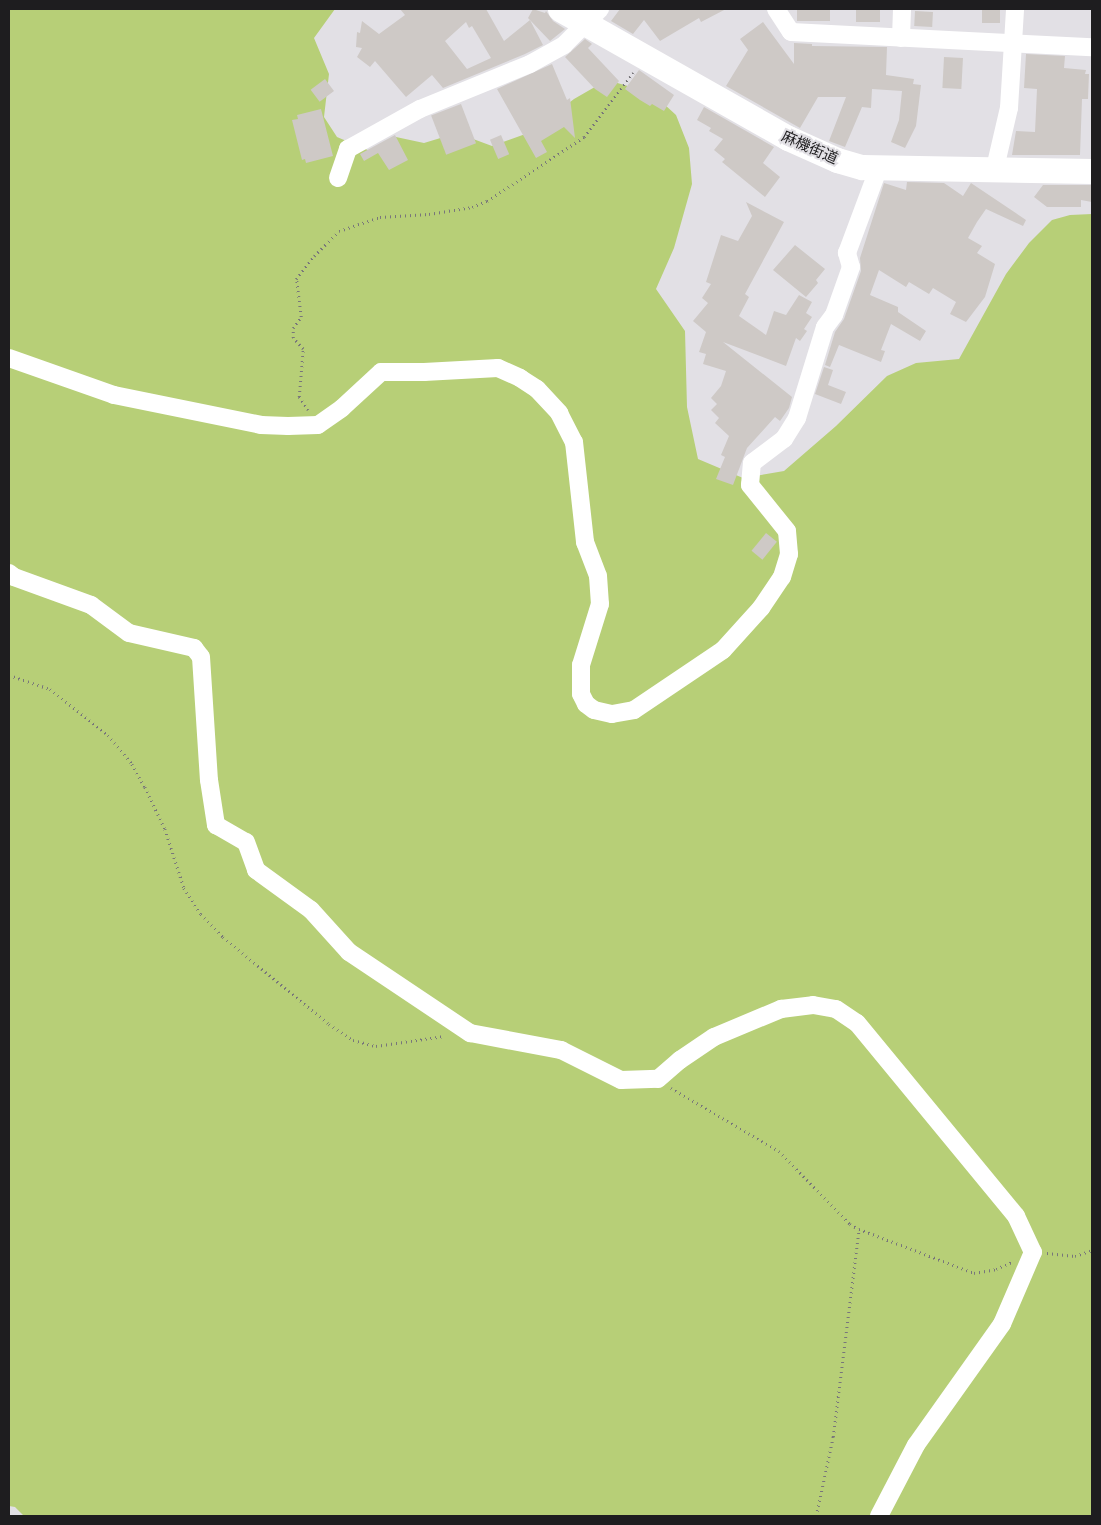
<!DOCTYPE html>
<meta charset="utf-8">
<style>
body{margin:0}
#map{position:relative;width:1101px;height:1525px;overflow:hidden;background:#e2e0e5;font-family:"PT Sans Narrow","Noto Sans JP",sans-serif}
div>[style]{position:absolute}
.green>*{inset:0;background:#b7cf77}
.building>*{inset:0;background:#cec9c6;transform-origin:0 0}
.path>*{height:2.5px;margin-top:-1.25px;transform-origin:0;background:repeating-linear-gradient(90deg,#78767a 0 1px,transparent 0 5px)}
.street>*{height:18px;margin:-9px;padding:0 9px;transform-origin:9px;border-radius:9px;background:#fff}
.secondary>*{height:25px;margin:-12.5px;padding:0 12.5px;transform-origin:12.5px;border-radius:12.5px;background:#fff}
span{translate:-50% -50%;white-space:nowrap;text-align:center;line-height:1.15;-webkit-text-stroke:4px #e2e0e5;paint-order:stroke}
.street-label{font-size:15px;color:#1e1d1f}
.frame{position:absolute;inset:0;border:10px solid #1e1d1f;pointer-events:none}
</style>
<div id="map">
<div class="green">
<div style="clip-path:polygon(9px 9px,335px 9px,314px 38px,329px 74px,324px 117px,337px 137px,370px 151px,396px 137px,424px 143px,457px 133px,492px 146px,531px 132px,574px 99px,607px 80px,652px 93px,676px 115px,689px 148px,692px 184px,674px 248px,656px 289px,685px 331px,687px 407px,698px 459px,743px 478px,784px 471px,836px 426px,887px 376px,916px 363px,959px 359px,1006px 274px,1029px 243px,1052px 220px,1070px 215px,1092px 214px,1092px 1516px,24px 1516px,15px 1507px,9px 1506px)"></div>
</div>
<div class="building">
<div style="clip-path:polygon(evenodd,400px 9px,486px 9px,504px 41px,530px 20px,543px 45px,525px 54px,443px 88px,432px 75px,406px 97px,375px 61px,370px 67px,357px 57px,362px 48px,356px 47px,357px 32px,360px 33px,362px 21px,379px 34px,405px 15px,400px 9px,466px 22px,469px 28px,472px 26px,491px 58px,467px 69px,445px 41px,466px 22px)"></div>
<div style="clip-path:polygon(533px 9px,545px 13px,546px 11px,553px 21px,565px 29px,550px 41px,528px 18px)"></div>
<div style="clip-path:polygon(620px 9px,726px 9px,701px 22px,699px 18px,660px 41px,644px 20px,633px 34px,611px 21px)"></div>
<div style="left:797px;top:9px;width:33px;height:12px"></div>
<div style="left:856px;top:9px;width:24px;height:13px"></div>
<div style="left:982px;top:9px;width:18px;height:14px"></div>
<div style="left:915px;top:11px;width:18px;height:15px;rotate:3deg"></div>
<div style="clip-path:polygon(763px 22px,794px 64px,794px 43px,812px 44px,812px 46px,887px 47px,886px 75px,914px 79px,913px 84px,921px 85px,916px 126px,905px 148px,891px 142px,899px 120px,902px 91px,872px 89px,871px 108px,862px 107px,845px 147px,829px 141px,846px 97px,818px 97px,800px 128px,726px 86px,748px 50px,740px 39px)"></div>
<div style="clip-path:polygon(585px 39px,592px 44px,588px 48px,619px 81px,607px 97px,595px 89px,565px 57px)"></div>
<div style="clip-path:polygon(1026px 54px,1065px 56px,1064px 68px,1086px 70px,1085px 74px,1089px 74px,1088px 99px,1082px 99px,1080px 155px,1012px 155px,1016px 131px,1035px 132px,1037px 89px,1024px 88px)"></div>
<div style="left:944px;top:57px;width:19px;height:31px;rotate:3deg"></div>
<div style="clip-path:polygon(552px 64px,567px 100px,570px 98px,575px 138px,564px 127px,541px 141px,547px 152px,536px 158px,497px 89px)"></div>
<div style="clip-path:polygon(639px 70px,674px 95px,664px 111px,652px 104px,650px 106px,640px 100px,625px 89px)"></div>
<div style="left:325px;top:79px;width:15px;height:18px;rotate:53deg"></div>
<div style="left:461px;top:104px;width:42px;height:32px;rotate:69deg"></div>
<div style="clip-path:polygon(704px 107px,774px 147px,763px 163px,780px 177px,765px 197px,722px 162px,725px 159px,714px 150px,723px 139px,709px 131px,711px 128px,697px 120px)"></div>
<div style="clip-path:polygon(321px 109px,333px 156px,306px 163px,305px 159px,302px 160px,292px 120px,298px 119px,297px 115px)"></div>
<div style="clip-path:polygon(395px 135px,408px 160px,389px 170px,378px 153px,364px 161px,360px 154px)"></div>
<div style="left:501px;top:135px;width:21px;height:12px;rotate:67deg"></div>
<div style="clip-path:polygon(907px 182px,944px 183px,963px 196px,971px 183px,1026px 220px,1023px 226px,986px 209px,977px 222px,968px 238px,982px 246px,977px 253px,995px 264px,985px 297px,966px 322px,950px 314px,956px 302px,933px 288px,929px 294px,909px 282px,906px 287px,879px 270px,870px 295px,898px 307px,898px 312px,926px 331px,920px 341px,891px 324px,881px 350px,885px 351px,881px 362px,839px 345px,830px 367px,825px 365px,835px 332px,844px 319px,861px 271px,860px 258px,884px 183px,906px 190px)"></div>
<div style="clip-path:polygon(1043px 185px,1092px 185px,1092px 202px,1081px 200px,1081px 207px,1047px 207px,1034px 197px)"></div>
<div style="clip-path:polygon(746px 202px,784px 222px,745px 294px,749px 297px,739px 316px,766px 335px,774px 311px,786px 315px,799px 295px,812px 302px,806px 313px,812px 317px,804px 329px,807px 331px,800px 341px,796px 338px,786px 366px,723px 342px,792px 397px,789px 408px,780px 421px,775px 417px,747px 448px,733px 485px,716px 479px,725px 457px,721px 455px,729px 436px,715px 423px,719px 418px,711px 410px,717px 404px,711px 398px,721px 386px,726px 371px,703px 364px,706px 354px,699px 352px,706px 332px,693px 321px,708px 303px,702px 298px,711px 284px,706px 282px,721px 235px,738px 241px,752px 216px)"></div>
<div style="clip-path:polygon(795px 245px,825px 269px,816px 280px,818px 283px,806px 297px,773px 270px)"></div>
<div style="clip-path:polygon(824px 367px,833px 370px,828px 385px,846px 392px,841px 404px,815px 394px)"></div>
<div style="left:766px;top:533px;width:14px;height:23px;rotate:39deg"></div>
</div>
<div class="path">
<div style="left:308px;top:410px;width:16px;rotate:-125deg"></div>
<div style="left:299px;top:397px;width:48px;rotate:-85.2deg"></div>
<div style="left:303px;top:349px;width:15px;rotate:-132deg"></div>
<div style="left:293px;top:338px;width:10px;rotate:-90deg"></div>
<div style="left:293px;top:328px;width:14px;rotate:-54deg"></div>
<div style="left:301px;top:317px;width:38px;rotate:-97deg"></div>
<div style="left:296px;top:279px;width:29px;rotate:-52deg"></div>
<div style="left:314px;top:256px;width:35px;rotate:-45deg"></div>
<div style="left:339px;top:231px;width:43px;rotate:-18.9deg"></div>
<div style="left:380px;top:217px;width:49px;rotate:-3.5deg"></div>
<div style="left:429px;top:214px;width:44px;rotate:-9.2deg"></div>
<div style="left:472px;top:207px;width:16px;rotate:-22deg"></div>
<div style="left:487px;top:201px;width:116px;rotate:-33.4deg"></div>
<div style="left:584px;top:137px;width:81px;rotate:-52.6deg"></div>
<div style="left:9px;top:675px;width:43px;rotate:18.9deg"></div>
<div style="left:50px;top:689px;width:74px;rotate:38.4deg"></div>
<div style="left:108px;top:735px;width:38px;rotate:50deg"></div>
<div style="left:132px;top:764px;width:26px;rotate:61deg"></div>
<div style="left:145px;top:787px;width:47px;rotate:64.5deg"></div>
<div style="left:165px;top:829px;width:62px;rotate:72.1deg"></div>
<div style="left:184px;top:888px;width:31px;rotate:57deg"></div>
<div style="left:201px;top:914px;width:32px;rotate:46deg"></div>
<div style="left:223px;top:937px;width:137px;rotate:39.4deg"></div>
<div style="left:329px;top:1024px;width:29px;rotate:34deg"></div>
<div style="left:353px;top:1040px;width:24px;rotate:15deg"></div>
<div style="left:376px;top:1046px;width:69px;rotate:-8.4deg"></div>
<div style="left:671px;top:1088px;width:125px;rotate:30.3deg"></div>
<div style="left:779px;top:1151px;width:102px;rotate:45.8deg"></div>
<div style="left:850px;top:1224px;width:10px;rotate:29deg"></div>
<div style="left:859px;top:1229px;width:123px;rotate:20.9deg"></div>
<div style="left:974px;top:1273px;width:22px;rotate:-10deg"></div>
<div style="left:996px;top:1269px;width:17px;rotate:-24deg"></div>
<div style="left:1047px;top:1253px;width:28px;rotate:6deg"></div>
<div style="left:1075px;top:1256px;width:18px;rotate:-19deg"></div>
<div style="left:816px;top:1516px;width:81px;rotate:-77.9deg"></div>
<div style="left:833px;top:1437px;width:210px;rotate:-82.9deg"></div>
</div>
<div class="street">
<div style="left:776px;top:9px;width:27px;rotate:57deg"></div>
<div style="left:791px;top:32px;width:301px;rotate:2.9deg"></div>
<div style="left:901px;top:38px;width:29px;rotate:-88deg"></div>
<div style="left:995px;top:168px;width:62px;rotate:-76.9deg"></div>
<div style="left:1009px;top:108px;width:99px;rotate:-86.5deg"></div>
<div style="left:338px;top:178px;width:31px;rotate:-71deg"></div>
<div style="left:348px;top:149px;width:82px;rotate:-29.1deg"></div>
<div style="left:420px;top:109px;width:119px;rotate:-22.2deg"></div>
<div style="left:530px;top:64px;width:39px;rotate:-29deg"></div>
<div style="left:564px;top:45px;width:51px;rotate:-45deg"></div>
<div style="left:9px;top:358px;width:111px;rotate:19.4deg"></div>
<div style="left:114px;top:395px;width:150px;rotate:11.5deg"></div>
<div style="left:261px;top:425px;width:27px;rotate:2deg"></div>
<div style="left:288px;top:426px;width:30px;rotate:-2deg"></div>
<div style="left:318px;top:425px;width:29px;rotate:-35deg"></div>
<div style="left:342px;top:408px;width:53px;rotate:-42.7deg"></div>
<div style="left:381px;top:372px;width:43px"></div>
<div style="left:424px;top:372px;width:74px;rotate:-3.1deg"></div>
<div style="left:498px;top:368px;width:24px;rotate:24deg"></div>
<div style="left:520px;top:378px;width:20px;rotate:33deg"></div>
<div style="left:537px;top:389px;width:33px;rotate:47deg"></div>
<div style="left:559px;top:413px;width:33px;rotate:63deg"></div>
<div style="left:574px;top:442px;width:101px;rotate:83.7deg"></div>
<div style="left:585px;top:542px;width:36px;rotate:69deg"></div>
<div style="left:598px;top:576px;width:28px;rotate:86deg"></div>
<div style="left:600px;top:604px;width:64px;rotate:107.3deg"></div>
<div style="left:581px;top:665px;width:29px;rotate:90deg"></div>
<div style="left:581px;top:694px;width:11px;rotate:63deg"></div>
<div style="left:586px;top:704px;width:10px;rotate:37deg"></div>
<div style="left:594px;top:710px;width:18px;rotate:13deg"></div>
<div style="left:612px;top:714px;width:22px;rotate:-10deg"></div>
<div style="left:634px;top:710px;width:107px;rotate:-34deg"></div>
<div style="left:723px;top:650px;width:57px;rotate:-47.9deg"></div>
<div style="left:761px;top:608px;width:37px;rotate:-56deg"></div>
<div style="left:782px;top:577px;width:24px;rotate:-73deg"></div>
<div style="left:789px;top:554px;width:23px;rotate:-95deg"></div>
<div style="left:787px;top:531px;width:59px;rotate:-128.8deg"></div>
<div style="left:750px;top:485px;width:22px;rotate:-85deg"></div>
<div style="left:752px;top:463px;width:40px;rotate:-37deg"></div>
<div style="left:784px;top:439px;width:25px;rotate:-58deg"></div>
<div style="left:797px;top:418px;width:95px;rotate:-72.9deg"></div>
<div style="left:825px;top:327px;width:15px;rotate:-53deg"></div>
<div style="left:834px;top:315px;width:51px;rotate:-70.5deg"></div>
<div style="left:851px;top:267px;width:15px;rotate:-106deg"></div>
<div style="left:847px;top:253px;width:92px;rotate:-69.6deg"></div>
<div style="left:9px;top:573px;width:6px;rotate:39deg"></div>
<div style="left:14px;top:577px;width:82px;rotate:20deg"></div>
<div style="left:91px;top:605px;width:47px;rotate:36.4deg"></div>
<div style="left:129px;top:633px;width:67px;rotate:13deg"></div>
<div style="left:194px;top:648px;width:11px;rotate:52deg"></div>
<div style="left:201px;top:657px;width:123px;rotate:86.3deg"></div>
<div style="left:209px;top:780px;width:46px;rotate:81.2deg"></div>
<div style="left:216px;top:825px;width:34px;rotate:30deg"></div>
<div style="left:246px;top:842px;width:30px;rotate:70deg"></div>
<div style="left:256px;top:870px;width:68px;rotate:36deg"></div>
<div style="left:311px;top:910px;width:57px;rotate:47.9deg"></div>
<div style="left:349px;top:952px;width:146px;rotate:33.8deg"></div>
<div style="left:470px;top:1033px;width:93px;rotate:10.6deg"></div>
<div style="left:561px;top:1050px;width:67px;rotate:26.6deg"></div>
<div style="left:621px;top:1080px;width:37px;rotate:-2deg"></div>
<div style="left:658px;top:1079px;width:29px;rotate:-41deg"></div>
<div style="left:680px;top:1060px;width:41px;rotate:-34.1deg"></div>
<div style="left:714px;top:1037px;width:73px;rotate:-22.7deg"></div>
<div style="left:781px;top:1009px;width:32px;rotate:-7deg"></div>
<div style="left:813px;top:1005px;width:23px;rotate:10deg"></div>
<div style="left:836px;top:1009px;width:25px;rotate:34deg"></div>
<div style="left:857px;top:1023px;width:250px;rotate:50.5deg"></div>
<div style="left:1016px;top:1216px;width:40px;rotate:65deg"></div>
<div style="left:1033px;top:1252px;width:78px;rotate:113.3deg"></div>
<div style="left:1002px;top:1324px;width:148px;rotate:125.4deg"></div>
<div style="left:916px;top:1445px;width:80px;rotate:117.5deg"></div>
</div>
<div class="secondary">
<div style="left:560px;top:9px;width:262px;rotate:29.5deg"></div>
<div style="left:788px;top:138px;width:54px;rotate:24.2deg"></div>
<div style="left:837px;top:160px;width:26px;rotate:16deg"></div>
<div style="left:862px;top:167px;width:230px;rotate:1deg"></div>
</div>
<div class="street-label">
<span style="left:810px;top:147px;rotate:24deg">麻機街道</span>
</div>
<div class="frame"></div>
</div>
